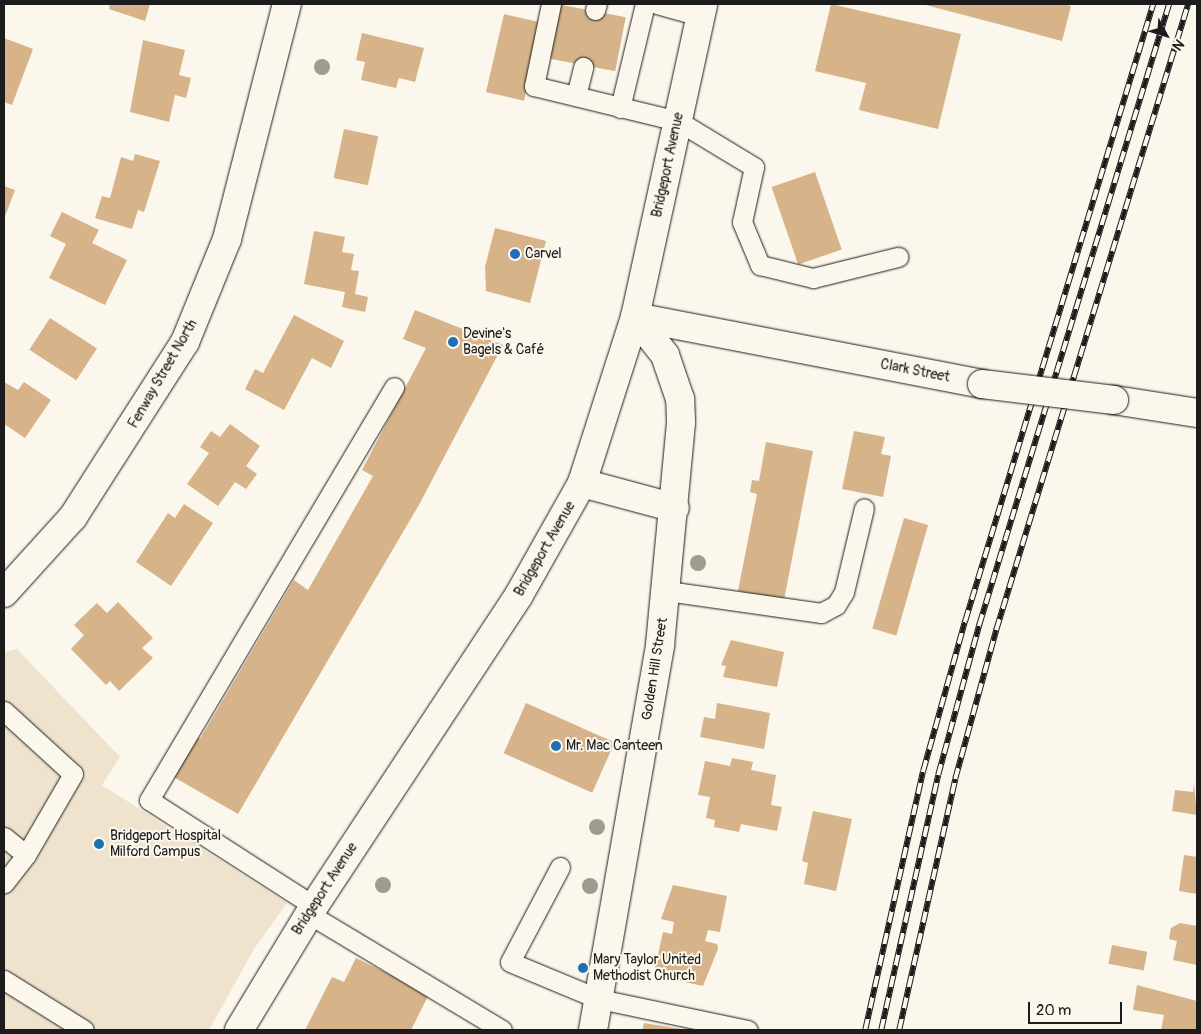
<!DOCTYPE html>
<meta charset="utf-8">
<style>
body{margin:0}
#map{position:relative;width:1201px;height:1034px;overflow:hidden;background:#fbf7ec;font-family:Pangolin,sans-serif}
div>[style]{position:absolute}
.built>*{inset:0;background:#f0e3ce}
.building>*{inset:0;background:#d7b389;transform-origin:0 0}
.roads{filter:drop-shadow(0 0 1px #1c1c1c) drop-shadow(0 0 1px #1c1c1c)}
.lane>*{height:19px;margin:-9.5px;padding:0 9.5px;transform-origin:9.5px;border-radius:9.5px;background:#fbf7ec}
.street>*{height:28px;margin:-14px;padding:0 14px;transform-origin:14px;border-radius:14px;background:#fbf7ec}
.secondary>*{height:28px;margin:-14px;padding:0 14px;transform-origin:14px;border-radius:14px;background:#fbf7ec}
.rail>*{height:5.5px;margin-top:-2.75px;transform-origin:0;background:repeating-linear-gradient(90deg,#fbf7ec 0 11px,#1c1c1c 0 22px);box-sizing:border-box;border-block:1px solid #1c1c1c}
.bridges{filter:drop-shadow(0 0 1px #1c1c1c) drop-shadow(0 0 1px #1c1c1c)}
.secondary-bridge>*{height:28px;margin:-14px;padding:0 14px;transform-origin:14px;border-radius:14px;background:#fbf7ec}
.trees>*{width:16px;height:16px;margin:-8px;border-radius:50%;background:#9b9e8e}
.dots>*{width:14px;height:14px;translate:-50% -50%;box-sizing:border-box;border:2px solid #fbf7ec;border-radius:50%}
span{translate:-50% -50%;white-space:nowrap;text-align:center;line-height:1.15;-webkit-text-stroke:4px #fbf7ec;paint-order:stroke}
.street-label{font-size:14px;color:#1c1c1c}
.poi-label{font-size:14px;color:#1c1c1c}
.left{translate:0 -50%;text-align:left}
.frame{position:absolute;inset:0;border:5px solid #1c1c1c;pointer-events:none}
.north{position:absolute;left:1141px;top:10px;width:50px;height:50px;-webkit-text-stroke:4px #fbf7ec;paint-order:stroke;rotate:129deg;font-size:14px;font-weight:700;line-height:20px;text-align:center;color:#1c1c1c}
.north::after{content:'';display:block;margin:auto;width:18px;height:22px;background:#1c1c1c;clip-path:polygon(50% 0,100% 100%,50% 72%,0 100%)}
.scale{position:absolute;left:1028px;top:1002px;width:94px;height:22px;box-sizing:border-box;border:2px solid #1c1c1c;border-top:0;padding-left:6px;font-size:15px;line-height:18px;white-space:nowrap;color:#1c1c1c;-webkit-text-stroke:4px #fbf7ec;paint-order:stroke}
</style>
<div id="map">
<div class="built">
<div style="clip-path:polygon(17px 649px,120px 757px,102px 785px,287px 903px,254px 949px,209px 1030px,4px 1030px,4px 652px)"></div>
</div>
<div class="building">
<div style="clip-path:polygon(110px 4px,150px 4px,145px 21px,109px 9px)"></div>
<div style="left:557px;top:4px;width:70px;height:55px;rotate:11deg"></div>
<div style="clip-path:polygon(831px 4px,961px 34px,938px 129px,859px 110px,866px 83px,815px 71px)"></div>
<div style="clip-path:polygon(922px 4px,1063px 4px,1071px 6px,1062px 41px)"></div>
<div style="left:504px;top:14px;width:39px;height:80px;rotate:13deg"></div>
<div style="clip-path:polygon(362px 33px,424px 48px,415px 82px,399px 78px,396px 88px,361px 80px,365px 62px,356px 60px)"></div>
<div style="clip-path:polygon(4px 38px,33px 49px,12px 105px,4px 102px)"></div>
<div style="clip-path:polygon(143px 40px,185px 50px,179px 75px,191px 78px,186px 98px,175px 95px,169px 122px,130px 112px)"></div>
<div style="left:344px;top:129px;width:35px;height:50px;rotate:12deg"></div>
<div style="clip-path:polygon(135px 154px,160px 161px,144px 212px,138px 210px,132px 229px,95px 218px,102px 196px,110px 198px,121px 157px,133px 161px)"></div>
<div style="left:815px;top:172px;width:82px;height:46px;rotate:71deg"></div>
<div style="clip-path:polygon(4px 186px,15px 190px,4px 219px)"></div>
<div style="clip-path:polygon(62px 212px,99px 230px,92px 243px,127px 260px,105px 305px,49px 278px,66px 244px,50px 236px)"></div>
<div style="clip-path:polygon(495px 228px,546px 241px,530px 303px,486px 291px,485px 267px)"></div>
<div style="clip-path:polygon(314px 231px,345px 237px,342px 252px,354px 254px,351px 270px,359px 271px,355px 294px,368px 297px,365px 312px,342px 307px,345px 292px,304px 284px)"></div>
<div style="clip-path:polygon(415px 310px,503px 345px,420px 503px,238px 814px,172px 776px,196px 736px,200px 739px,294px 580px,308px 590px,373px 476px,362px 470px,426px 348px,403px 339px)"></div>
<div style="clip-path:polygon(294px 315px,344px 341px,331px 368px,312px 358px,284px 410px,245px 389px,255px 369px,263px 373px)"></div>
<div style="left:50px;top:318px;width:56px;height:38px;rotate:33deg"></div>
<div style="clip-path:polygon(4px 382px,18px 390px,24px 382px,51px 400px,25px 438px,4px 424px)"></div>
<div style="clip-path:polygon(230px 424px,260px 446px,246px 466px,257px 474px,246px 489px,235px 482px,218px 506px,187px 484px,209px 453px,200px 447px,211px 431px,220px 437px)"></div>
<div style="clip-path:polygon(854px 431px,885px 437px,881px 454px,891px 456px,883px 497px,842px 489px)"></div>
<div style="clip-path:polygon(766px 442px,813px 451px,784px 600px,738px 591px,757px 494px,750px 492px,752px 480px,759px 481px)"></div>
<div style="clip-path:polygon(184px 504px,213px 523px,171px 586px,136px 562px,168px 513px,175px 518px)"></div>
<div style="left:904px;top:518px;width:25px;height:115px;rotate:16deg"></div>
<div style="clip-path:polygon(118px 602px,153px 638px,142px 648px,153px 658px,119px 691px,110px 681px,106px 685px,71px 649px,84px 635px,74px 625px,97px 603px,107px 613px)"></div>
<div style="clip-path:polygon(731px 640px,784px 652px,777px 687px,723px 677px,726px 666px,721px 665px)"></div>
<div style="left:526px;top:703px;width:97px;height:55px;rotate:24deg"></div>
<div style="clip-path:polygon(717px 703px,770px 713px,764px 749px,700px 737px,704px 717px,715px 719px)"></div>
<div style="clip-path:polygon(732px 758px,753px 762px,751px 770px,776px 775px,771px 805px,782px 807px,777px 831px,741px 824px,739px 832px,714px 827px,715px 820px,706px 818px,710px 797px,698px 795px,705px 761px,730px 766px)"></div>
<div style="clip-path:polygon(1194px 783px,1197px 815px,1172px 811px,1175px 790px,1193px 792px)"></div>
<div style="clip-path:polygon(813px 811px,852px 819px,836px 891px,804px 884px,808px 863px,802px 861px)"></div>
<div style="clip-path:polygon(1184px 855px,1197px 857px,1197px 894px,1179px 891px)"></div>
<div style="clip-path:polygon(673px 885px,727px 896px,720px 932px,708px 930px,705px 941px,717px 944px,718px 949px,703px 986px,671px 979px,672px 971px,655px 968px,663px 932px,672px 934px,674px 922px,661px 919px)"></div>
<div style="clip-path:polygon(1180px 923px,1197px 926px,1197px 965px,1173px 960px,1177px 941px,1169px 939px,1171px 928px)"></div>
<div style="left:1112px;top:945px;width:36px;height:19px;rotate:11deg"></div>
<div style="clip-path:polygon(356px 958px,429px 994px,411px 1030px,305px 1030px,332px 977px,344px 982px)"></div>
<div style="clip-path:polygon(1137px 985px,1197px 1001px,1197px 1030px,1161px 1030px,1164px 1015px,1133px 1010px)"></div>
<div style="clip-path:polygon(644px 1023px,681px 1029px,681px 1030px,642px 1030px)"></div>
</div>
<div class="roads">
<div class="lane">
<div style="left:551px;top:4px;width:84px;rotate:101.7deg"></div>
<div style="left:534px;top:86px;width:148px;rotate:13.7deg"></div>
<div style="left:678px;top:121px;width:89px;rotate:31.2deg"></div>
<div style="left:754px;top:167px;width:56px;rotate:102.3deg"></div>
<div style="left:742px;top:222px;width:47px;rotate:67.3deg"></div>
<div style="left:760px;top:265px;width:55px;rotate:13.8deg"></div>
<div style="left:813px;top:278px;width:88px;rotate:-13.9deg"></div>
<div style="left:657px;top:4px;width:45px;rotate:15.6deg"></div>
<div style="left:595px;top:10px;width:6px;rotate:-72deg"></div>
<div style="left:576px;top:96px;width:30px;rotate:-76deg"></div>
<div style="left:620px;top:108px;width:107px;rotate:-76.5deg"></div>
<div style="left:667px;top:591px;width:156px;rotate:8.1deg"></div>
<div style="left:821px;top:613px;width:17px;rotate:-28deg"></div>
<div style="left:836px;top:605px;width:15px;rotate:-58deg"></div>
<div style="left:844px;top:592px;width:86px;rotate:-76.6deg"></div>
<div style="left:4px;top:711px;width:93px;rotate:42.4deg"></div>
<div style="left:73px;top:774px;width:94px;rotate:120.1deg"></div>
<div style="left:26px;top:855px;width:36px;rotate:128deg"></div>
<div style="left:4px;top:837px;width:28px;rotate:39deg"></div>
<div style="left:560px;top:867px;width:107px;rotate:117.8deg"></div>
<div style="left:510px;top:962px;width:96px;rotate:22.6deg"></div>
<div style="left:599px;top:999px;width:152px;rotate:11.8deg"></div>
<div style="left:314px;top:906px;width:196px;rotate:-147.3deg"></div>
<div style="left:149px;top:800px;width:480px;rotate:-59.3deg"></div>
<div style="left:309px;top:914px;width:225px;rotate:31deg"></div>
<div style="left:4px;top:980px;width:94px;rotate:32deg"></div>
</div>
<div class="street">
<div style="left:4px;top:593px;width:103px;rotate:-47.8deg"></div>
<div style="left:73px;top:517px;width:208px;rotate:-57.4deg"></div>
<div style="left:185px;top:342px;width:111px;rotate:-67.8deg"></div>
<div style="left:227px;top:239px;width:243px;rotate:-75.7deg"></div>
</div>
<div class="secondary">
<div style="left:635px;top:317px;width:353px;rotate:10.9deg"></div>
<div style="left:1114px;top:400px;width:84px;rotate:8.9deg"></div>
<div style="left:582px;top:483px;width:96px;rotate:15deg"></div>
<div style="left:239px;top:1030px;width:145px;rotate:-58.8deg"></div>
<div style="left:314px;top:906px;width:372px;rotate:-56.6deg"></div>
<div style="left:519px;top:595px;width:129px;rotate:-60.6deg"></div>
<div style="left:582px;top:483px;width:174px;rotate:-72.3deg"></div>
<div style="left:635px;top:317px;width:320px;rotate:-77.7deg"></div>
<div style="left:593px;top:1030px;width:391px;rotate:-80.1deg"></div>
<div style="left:660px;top:645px;width:224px;rotate:-84.6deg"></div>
<div style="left:681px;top:422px;width:23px;rotate:-92deg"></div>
<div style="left:680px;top:399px;width:46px;rotate:-108.8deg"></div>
<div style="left:665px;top:355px;width:48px;rotate:-128.3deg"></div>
</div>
</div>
<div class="rail">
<div style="left:865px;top:1030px;width:265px;rotate:-77.4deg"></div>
<div style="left:923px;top:771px;width:156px;rotate:-74.4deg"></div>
<div style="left:965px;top:621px;width:645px;rotate:-73.05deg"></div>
<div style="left:881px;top:1030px;width:261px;rotate:-77.4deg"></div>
<div style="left:938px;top:775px;width:156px;rotate:-74.7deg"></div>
<div style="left:979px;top:625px;width:649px;rotate:-72.99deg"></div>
<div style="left:899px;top:1030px;width:257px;rotate:-77.4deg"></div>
<div style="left:955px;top:779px;width:155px;rotate:-74.6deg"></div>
<div style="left:996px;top:630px;width:655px;rotate:-72.95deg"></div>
</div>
<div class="bridges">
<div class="secondary-bridge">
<div style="left:982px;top:384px;width:133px;rotate:6.9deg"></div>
</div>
</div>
<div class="trees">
<div style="left:322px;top:67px"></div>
<div style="left:698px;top:563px"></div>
<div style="left:597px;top:827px"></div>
<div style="left:383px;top:885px"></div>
<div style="left:590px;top:886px"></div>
</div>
<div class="dots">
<div style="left:515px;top:254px;background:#1f6fb2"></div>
<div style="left:453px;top:342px;background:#1f6fb2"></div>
<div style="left:556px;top:746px;background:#1f6fb2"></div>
<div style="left:99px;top:844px;background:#1f6fb2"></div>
<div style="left:583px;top:968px;background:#1f6fb2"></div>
</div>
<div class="street-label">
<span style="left:668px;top:165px;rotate:-78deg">Bridgeport Avenue</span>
<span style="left:915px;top:371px;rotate:11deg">Clark Street</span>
<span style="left:163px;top:374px;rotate:-60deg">Fenway Street North</span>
<span style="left:545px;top:549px;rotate:-60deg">Bridgeport Avenue</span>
<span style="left:655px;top:669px;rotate:-81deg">Golden Hill Street</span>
<span style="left:325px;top:889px;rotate:-57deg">Bridgeport Avenue</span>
</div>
<div class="poi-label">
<span class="left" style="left:525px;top:254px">Carvel</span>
<span class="left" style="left:463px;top:342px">Devine's<br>Bagels &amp; Café</span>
<span class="left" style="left:566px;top:746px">Mr. Mac Canteen</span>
<span class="left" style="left:110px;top:844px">Bridgeport Hospital<br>Milford Campus</span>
<span class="left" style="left:593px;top:968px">Mary Taylor United<br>Methodist Church</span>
</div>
<div class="frame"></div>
<div class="north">N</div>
<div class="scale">20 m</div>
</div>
